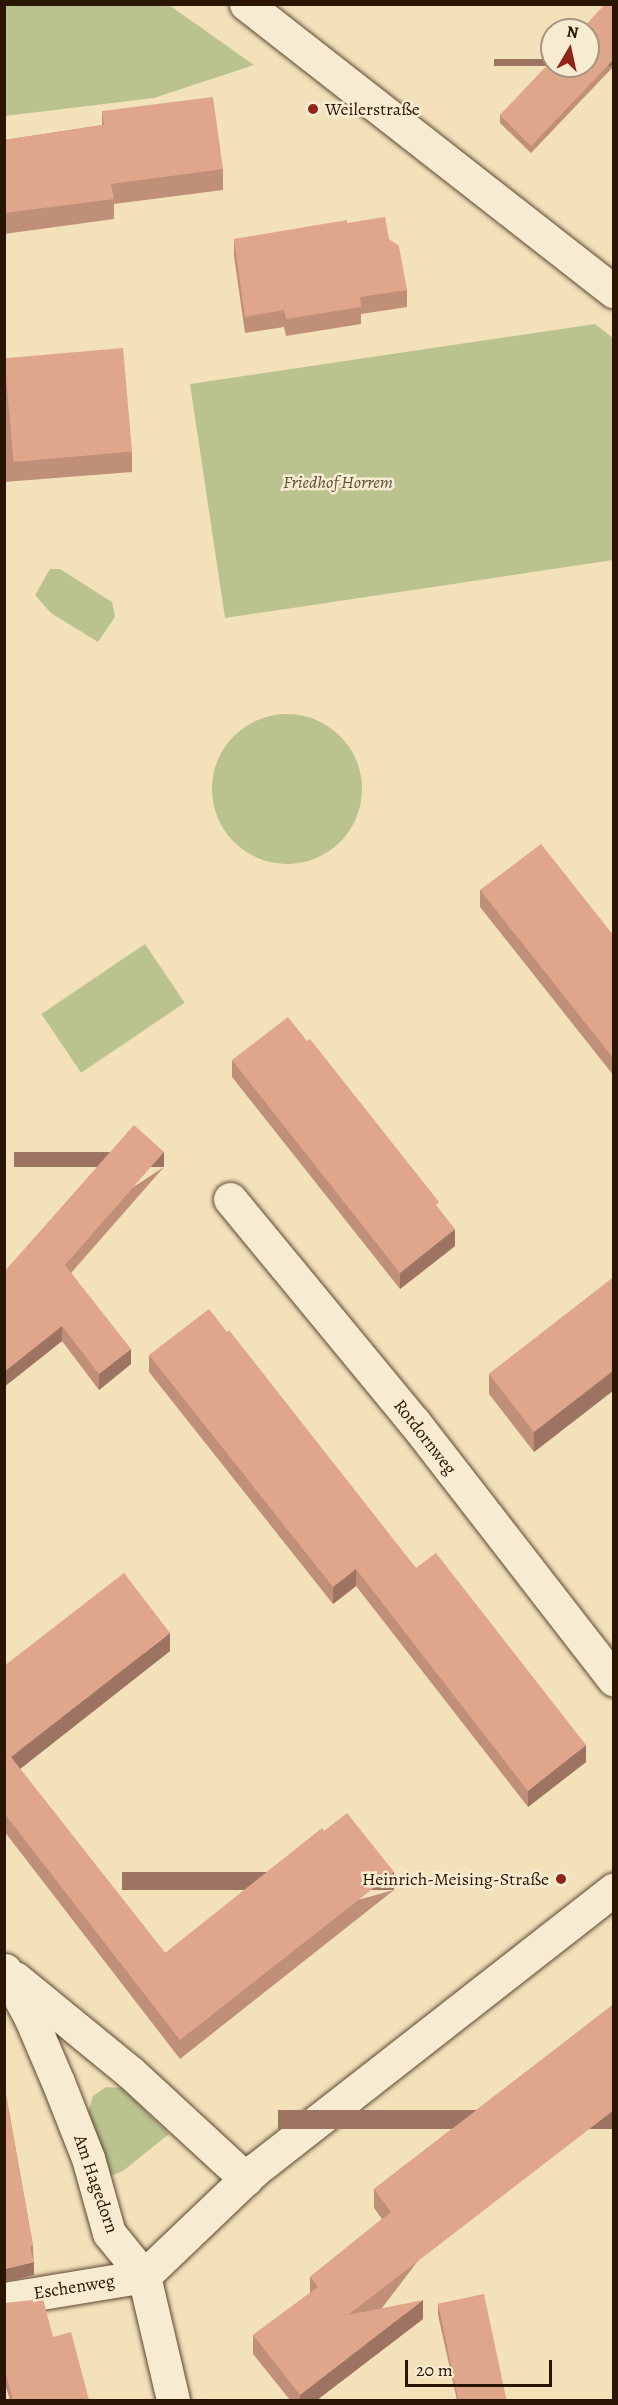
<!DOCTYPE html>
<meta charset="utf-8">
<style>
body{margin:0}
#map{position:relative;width:618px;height:2405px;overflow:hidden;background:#f3e1ba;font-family:Alegreya,serif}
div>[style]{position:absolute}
.green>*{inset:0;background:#bac390;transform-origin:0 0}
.round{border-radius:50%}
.roads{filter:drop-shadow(0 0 2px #5c4730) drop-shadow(0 0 2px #5c4730)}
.minor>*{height:33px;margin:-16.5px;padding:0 16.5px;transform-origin:16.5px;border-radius:16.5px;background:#f7ecd2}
.wall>*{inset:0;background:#c08f78}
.shaded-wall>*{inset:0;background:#9c7461;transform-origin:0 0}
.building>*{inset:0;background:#dfa68b;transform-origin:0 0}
.dots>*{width:16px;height:16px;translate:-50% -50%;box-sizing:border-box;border:3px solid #f7ecd2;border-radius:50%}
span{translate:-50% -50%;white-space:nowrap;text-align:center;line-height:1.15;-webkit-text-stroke:5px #f7ecd2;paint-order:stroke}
.poi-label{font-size:18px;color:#2a1402}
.left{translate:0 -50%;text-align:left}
.right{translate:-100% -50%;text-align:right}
.park-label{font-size:18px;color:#5c5134;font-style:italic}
.street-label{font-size:18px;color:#2a1402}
.frame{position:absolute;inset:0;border:6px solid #2a1402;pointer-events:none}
.north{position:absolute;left:540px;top:18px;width:60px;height:60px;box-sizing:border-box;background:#f7ecd2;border:2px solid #a5967f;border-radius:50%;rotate:9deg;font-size:16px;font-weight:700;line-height:24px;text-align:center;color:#2a1402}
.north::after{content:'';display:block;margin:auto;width:21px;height:27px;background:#8f2418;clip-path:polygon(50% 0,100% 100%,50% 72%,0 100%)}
.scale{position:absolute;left:405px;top:2360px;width:147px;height:27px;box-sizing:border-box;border:3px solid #2a1402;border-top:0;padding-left:8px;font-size:18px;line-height:21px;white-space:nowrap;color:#2a1402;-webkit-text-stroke:4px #f7ecd2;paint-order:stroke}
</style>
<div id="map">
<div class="green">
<div style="clip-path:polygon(4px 5px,169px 5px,254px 65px,154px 98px,5px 116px)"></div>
<div style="clip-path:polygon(595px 324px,613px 338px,613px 560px,225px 618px,190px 384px)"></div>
<div style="clip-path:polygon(50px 569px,60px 569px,112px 602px,115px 617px,98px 642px,51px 613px,35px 595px)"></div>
<div class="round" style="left:212px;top:714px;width:150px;height:150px"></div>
<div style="left:145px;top:944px;width:71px;height:125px;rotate:56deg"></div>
<div style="clip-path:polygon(106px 2087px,122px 2088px,169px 2134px,123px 2171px,107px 2177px,88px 2113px,93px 2096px)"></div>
</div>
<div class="roads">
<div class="minor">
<div style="left:246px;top:4px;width:467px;rotate:38deg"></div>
<div style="left:230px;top:1199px;width:289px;rotate:50.5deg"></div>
<div style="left:414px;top:1422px;width:326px;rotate:52.2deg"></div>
<div style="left:5px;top:1970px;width:55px;rotate:62deg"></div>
<div style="left:31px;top:2019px;width:69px;rotate:66.8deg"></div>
<div style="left:58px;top:2082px;width:82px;rotate:68.5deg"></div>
<div style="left:88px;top:2158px;width:78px;rotate:74.4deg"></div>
<div style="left:109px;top:2233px;width:55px;rotate:50.9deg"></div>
<div style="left:144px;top:2276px;width:127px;rotate:76.8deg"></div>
<div style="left:15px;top:1978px;width:149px;rotate:39.3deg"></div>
<div style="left:130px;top:2072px;width:158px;rotate:42.7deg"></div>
<div style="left:144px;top:2276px;width:155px;rotate:-43.7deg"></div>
<div style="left:256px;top:2169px;width:454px;rotate:-38deg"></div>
<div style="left:4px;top:2299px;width:142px;rotate:-9.3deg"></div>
</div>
</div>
<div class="wall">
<div style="clip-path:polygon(614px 4px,614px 66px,531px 153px,500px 123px,500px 115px)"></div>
<div style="clip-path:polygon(102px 111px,223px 169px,223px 190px,114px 204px,114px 219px,4px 234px,4px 140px,102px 125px)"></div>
<div style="clip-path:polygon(347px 223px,389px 239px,407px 290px,407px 307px,361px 314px,361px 324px,286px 336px,284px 327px,245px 333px,234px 256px,234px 239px)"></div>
<div style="clip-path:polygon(4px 358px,132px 452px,132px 472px,4px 482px)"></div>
<div style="clip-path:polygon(480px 890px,614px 936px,614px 1076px,480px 907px)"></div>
<div style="clip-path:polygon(232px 1060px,439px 1209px,455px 1246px,400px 1289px,232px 1077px)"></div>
<div style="clip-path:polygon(164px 1167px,71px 1273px,131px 1364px,99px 1390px,62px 1341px,4px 1387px,4px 1272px)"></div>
<div style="clip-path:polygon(614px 1277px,614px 1390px,534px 1452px,489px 1394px,489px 1374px)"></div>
<div style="clip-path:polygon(149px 1355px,416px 1568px,586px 1762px,528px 1807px,356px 1586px,333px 1604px,149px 1372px)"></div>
<div style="clip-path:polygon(170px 1651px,20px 1769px,165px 1953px,394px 1890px,180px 2059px,4px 1831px,4px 1666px)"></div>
<div style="clip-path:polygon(614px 2004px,382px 2308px,423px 2319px,317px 2400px,290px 2400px,253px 2354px,253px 2335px,310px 2293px,310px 2277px,382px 2219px,374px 2208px,374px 2189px)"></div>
<div style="clip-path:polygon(4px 2083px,33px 2246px,34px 2275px)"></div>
<div style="clip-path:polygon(4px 2303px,53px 2337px,89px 2400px,10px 2400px,4px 2381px)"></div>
<div style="clip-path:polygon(438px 2304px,506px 2400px,457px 2400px,438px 2315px)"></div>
</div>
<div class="shaded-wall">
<div style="left:614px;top:59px;width:7px;height:120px;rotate:90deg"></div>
<div style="left:164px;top:1152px;width:15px;height:150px;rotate:90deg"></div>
<div style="clip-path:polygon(455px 1229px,455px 1246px,400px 1289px,400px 1273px)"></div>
<div style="clip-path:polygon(62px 1326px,62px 1341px,4px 1387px,4px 1372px)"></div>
<div style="clip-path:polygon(131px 1349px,131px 1364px,99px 1390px,99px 1374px)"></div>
<div style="clip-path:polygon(614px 1370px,614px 1390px,534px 1452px,534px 1432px)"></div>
<div style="clip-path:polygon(356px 1569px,356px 1586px,333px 1604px,333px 1587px)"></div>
<div style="clip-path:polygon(170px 1633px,170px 1651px,11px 1776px,11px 1757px)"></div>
<div style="clip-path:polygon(586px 1745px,586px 1762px,528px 1807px,528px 1791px)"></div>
<div style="left:394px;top:1872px;width:18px;height:272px;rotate:90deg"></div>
<div style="left:614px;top:2110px;width:19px;height:336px;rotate:90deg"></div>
<div style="clip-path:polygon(34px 2262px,34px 2275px,4px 2282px,4px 2269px)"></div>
<div style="clip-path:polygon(423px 2300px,423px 2319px,317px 2400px,300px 2400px,300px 2395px)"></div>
</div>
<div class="building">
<div style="clip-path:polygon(605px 4px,614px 4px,614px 59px,531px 146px,500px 115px,552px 60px,552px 66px,588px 66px,588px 30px,581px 30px)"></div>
<div style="clip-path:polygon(213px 97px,223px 169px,111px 184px,114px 199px,4px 213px,4px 140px,104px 125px,102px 111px)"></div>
<div style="clip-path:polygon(385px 217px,389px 239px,399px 246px,407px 290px,360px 297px,361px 307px,286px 319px,284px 310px,245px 317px,234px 239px,347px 220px,347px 223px)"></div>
<div style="left:123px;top:348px;width:104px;height:119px;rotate:85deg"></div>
<div style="clip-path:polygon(541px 844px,614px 936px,614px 1059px,480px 890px)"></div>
<div style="clip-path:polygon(288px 1017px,307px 1041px,310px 1039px,439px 1202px,436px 1205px,455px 1229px,400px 1273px,232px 1060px)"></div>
<div style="clip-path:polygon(134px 1125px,164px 1152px,65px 1265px,131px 1349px,99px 1374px,62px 1326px,4px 1372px,4px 1272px)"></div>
<div style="clip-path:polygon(614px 1277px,614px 1370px,534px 1432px,489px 1374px)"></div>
<div style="clip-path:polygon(209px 1309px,227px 1332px,229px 1330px,416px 1568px,436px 1553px,586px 1745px,528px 1791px,356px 1569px,333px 1587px,149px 1355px)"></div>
<div style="clip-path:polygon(124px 1573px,170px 1633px,11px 1757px,165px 1953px,322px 1828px,324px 1831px,347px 1813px,394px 1872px,180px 2040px,4px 1813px,4px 1666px)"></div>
<div style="clip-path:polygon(614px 2004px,614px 2110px,348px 2315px,423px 2300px,300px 2395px,253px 2335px,318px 2287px,310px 2277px,391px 2212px,374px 2189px)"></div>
<div style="clip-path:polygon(4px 2083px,33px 2246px,29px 2247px,34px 2262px,4px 2269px)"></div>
<div style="left:484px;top:2294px;width:108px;height:47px;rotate:78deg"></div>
<div style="clip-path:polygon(43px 2299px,53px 2337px,71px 2332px,89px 2400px,13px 2400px,4px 2368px,4px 2303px)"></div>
</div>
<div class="dots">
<div style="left:313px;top:109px;background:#8f2418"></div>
<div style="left:561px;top:1879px;background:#8f2418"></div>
</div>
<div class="poi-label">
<span class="left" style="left:325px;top:109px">Weilerstraße</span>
<span class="right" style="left:549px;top:1879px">Heinrich-Meising-Straße</span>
</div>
<div class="park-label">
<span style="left:338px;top:482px">Friedhof Horrem</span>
</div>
<div class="street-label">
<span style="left:425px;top:1437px;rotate:52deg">Rotdornweg</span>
<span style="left:96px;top:2184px;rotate:71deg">Am Hagedorn</span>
<span style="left:74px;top:2287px;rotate:-9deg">Eschenweg</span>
</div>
<div class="frame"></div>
<div class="north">N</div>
<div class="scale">20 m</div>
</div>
